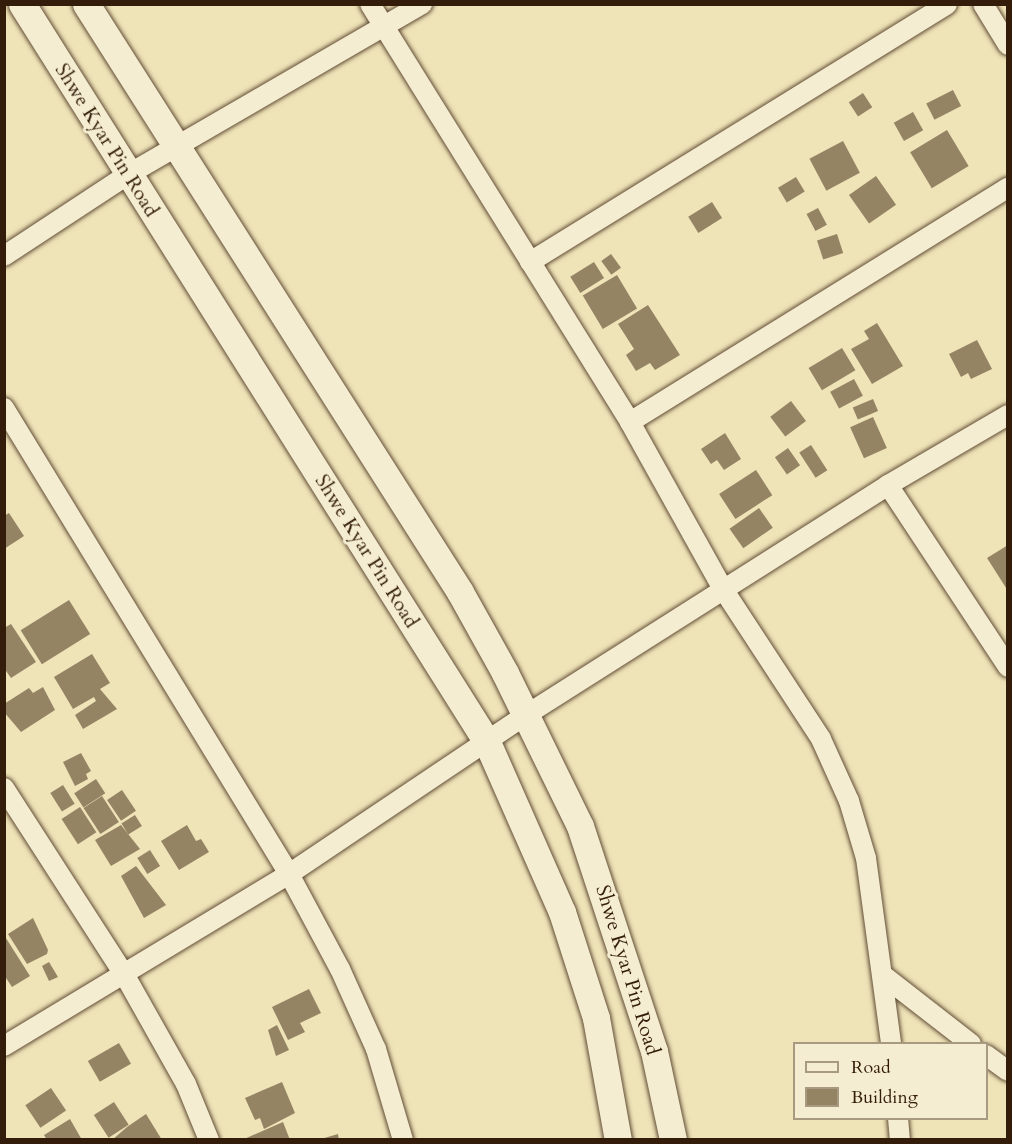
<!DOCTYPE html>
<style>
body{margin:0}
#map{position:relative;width:1012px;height:1144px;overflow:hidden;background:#efe3b8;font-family:Cardo,serif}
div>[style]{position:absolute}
.building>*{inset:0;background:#958464;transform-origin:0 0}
.roads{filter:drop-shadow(0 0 2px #624e36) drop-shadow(0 0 2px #624e36)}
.street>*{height:20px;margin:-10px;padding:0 10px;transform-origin:10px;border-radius:10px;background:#f5edd1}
.secondary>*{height:27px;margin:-13.5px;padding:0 13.5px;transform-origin:13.5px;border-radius:13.5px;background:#f5edd1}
span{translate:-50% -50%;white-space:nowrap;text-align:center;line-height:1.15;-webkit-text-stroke:6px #f5edd1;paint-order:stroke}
.street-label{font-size:20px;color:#331d0a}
.frame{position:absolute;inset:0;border:6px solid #331d0a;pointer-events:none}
.legend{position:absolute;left:793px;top:1042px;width:195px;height:78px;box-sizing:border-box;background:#f5edd1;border:2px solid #a79a81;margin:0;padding:8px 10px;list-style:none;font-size:18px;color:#331d0a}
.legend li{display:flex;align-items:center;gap:12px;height:30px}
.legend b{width:30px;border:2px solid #a79a81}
</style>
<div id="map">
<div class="building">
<div style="left:953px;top:90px;width:18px;height:30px;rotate:63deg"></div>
<div style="left:863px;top:93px;width:17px;height:17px;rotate:57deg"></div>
<div style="left:913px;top:112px;width:21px;height:22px;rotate:61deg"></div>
<div style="left:947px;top:130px;width:42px;height:43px;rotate:59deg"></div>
<div style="left:843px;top:141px;width:36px;height:38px;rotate:62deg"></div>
<div style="left:876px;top:176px;width:35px;height:33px;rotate:55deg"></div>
<div style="left:796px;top:177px;width:17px;height:21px;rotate:59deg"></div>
<div style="left:712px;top:202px;width:19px;height:28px;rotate:58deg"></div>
<div style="left:818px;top:208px;width:19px;height:13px;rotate:62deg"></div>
<div style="left:837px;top:234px;width:20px;height:21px;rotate:72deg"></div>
<div style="left:611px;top:254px;width:17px;height:12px;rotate:54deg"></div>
<div style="left:594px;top:262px;width:19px;height:28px;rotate:58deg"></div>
<div style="left:617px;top:275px;width:39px;height:40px;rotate:59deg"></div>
<div style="clip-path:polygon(648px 305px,680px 355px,655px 370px,650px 363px,636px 371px,626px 355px,634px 349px,618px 324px)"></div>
<div style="clip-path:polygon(877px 323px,903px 366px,872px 384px,851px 349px,869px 339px,864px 331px)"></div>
<div style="clip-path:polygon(977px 340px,992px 369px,971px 379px,968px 373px,961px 377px,949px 354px)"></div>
<div style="left:842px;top:348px;width:26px;height:39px;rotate:59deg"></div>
<div style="left:854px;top:379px;width:19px;height:27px;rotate:62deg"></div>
<div style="left:873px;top:399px;width:13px;height:22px;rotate:67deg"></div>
<div style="left:791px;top:401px;width:25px;height:26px;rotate:53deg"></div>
<div style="left:873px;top:417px;width:34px;height:25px;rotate:66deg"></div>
<div style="clip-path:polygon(725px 433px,741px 459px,724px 470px,717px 460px,711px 464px,701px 449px)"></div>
<div style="left:811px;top:445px;width:30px;height:14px;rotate:57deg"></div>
<div style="left:788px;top:448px;width:21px;height:16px;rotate:55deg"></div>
<div style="left:756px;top:470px;width:30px;height:44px;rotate:57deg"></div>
<div style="left:759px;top:508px;width:24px;height:36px;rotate:55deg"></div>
<div style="clip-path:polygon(9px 513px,24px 536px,4px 549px,4px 516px)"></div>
<div style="clip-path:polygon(1008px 545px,1008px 591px,987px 558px)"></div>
<div style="left:69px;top:600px;width:40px;height:57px;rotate:58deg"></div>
<div style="clip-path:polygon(11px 624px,36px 662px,11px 678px,4px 668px,4px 628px)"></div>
<div style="clip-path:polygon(92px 654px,110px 683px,100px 689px,117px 709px,83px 729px,75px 715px,96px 701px,94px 697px,73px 709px,54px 677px)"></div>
<div style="clip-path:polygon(43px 687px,55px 710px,21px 732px,4px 712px,4px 704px,29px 688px,33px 693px)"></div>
<div style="clip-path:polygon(81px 753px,91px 771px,86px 774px,88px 779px,75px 786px,63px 762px)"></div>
<div style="left:96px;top:779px;width:17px;height:26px;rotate:57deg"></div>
<div style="left:63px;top:785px;width:22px;height:15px;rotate:58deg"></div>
<div style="left:122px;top:790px;width:25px;height:18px;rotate:56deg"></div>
<div style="left:102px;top:796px;width:31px;height:22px;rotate:57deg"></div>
<div style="left:80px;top:807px;width:30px;height:22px;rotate:57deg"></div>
<div style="left:135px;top:815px;width:13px;height:16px;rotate:58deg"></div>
<div style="clip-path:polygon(121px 825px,140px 849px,111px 866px,95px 840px)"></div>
<div style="clip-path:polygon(187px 825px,196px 841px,201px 839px,209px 852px,179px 870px,161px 841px)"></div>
<div style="left:150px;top:850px;width:19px;height:15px;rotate:58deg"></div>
<div style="clip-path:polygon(136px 866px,166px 905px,144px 918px,121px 876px)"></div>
<div style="clip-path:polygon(33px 918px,48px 950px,47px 954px,27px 964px,8px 934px)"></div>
<div style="clip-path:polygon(4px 935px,30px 976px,12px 987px,4px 975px)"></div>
<div style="clip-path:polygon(49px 962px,58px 977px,49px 981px,42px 966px)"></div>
<div style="clip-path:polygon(309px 989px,321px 1013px,300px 1023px,305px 1032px,288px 1040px,272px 1007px)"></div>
<div style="clip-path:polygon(277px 1025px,289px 1050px,276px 1056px,268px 1030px)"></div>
<div style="left:119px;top:1043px;width:24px;height:36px;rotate:60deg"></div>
<div style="clip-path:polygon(282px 1082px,295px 1113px,264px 1129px,260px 1118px,255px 1120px,245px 1098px)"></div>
<div style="left:51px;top:1088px;width:27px;height:31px;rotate:56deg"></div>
<div style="left:114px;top:1102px;width:27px;height:24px;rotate:57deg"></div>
<div style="clip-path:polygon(146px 1114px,162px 1140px,112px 1140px,127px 1127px)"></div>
<div style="clip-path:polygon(70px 1119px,82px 1140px,47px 1140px,44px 1135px)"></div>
<div style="clip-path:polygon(283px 1122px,290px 1140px,242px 1140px)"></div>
<div style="clip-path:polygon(338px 1134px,339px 1140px,321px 1140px,321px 1139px)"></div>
</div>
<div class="roads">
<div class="street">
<div style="left:370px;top:4px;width:492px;rotate:58.1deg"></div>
<div style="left:630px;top:422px;width:191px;rotate:60.9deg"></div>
<div style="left:723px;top:589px;width:179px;rotate:56.8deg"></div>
<div style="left:821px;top:739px;width:68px;rotate:65.7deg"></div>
<div style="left:849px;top:801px;width:59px;rotate:73.4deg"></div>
<div style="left:866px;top:858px;width:188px;rotate:82.3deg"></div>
<div style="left:983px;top:4px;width:48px;rotate:58.6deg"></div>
<div style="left:4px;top:256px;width:149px;rotate:-33.3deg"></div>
<div style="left:129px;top:174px;width:339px;rotate:-30.1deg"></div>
<div style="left:530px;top:262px;width:490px;rotate:-31.7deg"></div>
<div style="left:4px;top:408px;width:546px;rotate:58.55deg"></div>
<div style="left:289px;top:874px;width:108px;rotate:61.8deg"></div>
<div style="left:340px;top:969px;width:88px;rotate:65.8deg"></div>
<div style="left:376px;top:1049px;width:95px;rotate:73.5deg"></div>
<div style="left:630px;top:422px;width:445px;rotate:-31.8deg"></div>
<div style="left:888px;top:485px;width:218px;rotate:56.6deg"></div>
<div style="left:4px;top:788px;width:221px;rotate:57.2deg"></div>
<div style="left:124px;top:974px;width:126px;rotate:60.6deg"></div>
<div style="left:186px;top:1084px;width:61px;rotate:67.7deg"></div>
<div style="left:885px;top:977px;width:109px;rotate:37.9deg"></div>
<div style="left:4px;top:1046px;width:333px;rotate:-31.1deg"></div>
<div style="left:289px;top:874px;width:285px;rotate:-33.9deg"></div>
<div style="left:526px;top:715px;width:429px;rotate:-32.4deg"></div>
<div style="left:888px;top:485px;width:139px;rotate:-30.3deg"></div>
<div style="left:986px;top:1055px;width:27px;rotate:36deg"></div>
<div style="left:898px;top:1118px;width:22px;rotate:85deg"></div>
</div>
<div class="secondary">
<div style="left:22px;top:4px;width:872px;rotate:57.79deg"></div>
<div style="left:487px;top:742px;width:186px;rotate:66.2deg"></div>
<div style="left:562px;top:912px;width:111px;rotate:72.2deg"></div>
<div style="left:596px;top:1018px;width:124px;rotate:79.8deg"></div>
<div style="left:86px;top:4px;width:697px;rotate:57.54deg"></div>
<div style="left:460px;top:592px;width:93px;rotate:60.9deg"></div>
<div style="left:505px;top:673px;width:170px;rotate:63.9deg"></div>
<div style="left:580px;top:826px;width:237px;rotate:71.8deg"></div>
<div style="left:654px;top:1051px;width:91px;rotate:77.9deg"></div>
</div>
</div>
<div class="street-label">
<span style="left:107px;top:140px;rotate:58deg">Shwe Kyar Pin Road</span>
<span style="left:367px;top:551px;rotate:58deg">Shwe Kyar Pin Road</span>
<span style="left:628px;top:970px;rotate:73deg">Shwe Kyar Pin Road</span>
</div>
<div class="frame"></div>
<ul class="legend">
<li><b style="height:8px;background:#f5edd1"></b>Road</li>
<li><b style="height:16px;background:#958464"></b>Building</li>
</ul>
</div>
